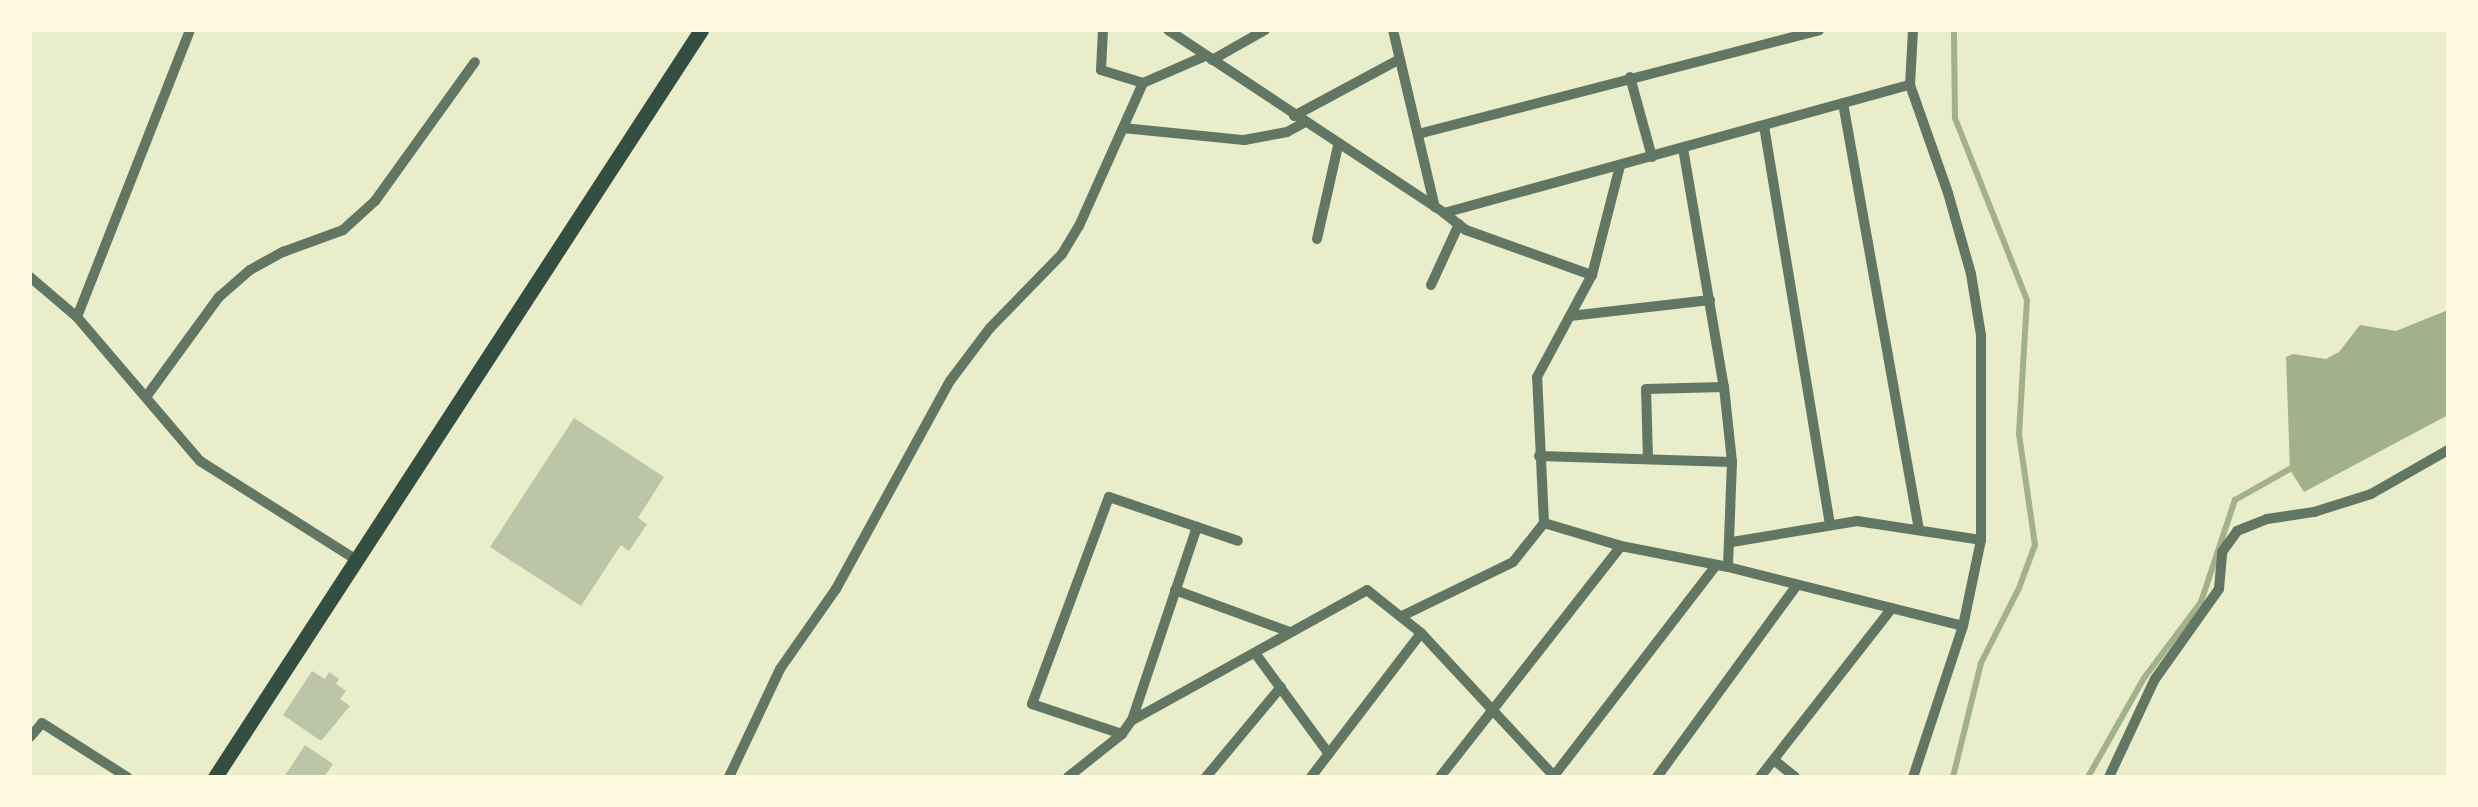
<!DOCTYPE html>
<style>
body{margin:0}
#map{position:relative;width:2478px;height:807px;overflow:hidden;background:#e9edc9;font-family:Lora,serif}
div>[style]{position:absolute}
.water>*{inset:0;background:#a3b18a}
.stream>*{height:6px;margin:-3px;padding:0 3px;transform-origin:3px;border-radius:3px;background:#a3b18a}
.building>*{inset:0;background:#bcc5a7}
.minor>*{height:10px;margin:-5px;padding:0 5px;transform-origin:5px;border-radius:5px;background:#617663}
.trunk>*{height:15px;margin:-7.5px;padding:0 7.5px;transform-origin:7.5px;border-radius:7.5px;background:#344e41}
span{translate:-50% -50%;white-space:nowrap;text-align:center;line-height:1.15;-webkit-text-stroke:10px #fefae0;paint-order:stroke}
.frame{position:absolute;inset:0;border:32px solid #fefae0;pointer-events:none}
</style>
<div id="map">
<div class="water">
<div style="clip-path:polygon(2448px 310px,2448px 415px,2304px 492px,2290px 470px,2286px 357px,2293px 354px,2326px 359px,2339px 352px,2360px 325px,2396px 331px)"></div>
</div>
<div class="stream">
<div style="left:1953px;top:777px;width:117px;rotate:-76.2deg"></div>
<div style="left:1981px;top:663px;width:84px;rotate:-63.1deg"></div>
<div style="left:2019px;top:588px;width:46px;rotate:-69.6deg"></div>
<div style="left:2035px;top:545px;width:112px;rotate:-98.2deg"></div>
<div style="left:2019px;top:434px;width:134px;rotate:-86.6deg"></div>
<div style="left:2027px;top:300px;width:196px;rotate:-111.6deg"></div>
<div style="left:1955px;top:118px;width:88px;rotate:-90.7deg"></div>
<div style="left:2088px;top:777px;width:114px;rotate:-60.5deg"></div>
<div style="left:2144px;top:678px;width:95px;rotate:-53.1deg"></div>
<div style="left:2201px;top:602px;width:108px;rotate:-71.6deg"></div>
<div style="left:2235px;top:500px;width:69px;rotate:-29.5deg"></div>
</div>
<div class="building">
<div style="clip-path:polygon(574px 418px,664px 477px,638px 518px,647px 524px,629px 551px,621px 545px,581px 606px,490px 547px)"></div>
<div style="clip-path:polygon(312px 671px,325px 679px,329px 672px,339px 679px,336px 684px,346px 691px,340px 699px,350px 706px,321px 741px,283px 715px)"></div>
<div style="clip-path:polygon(305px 745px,333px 764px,324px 777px,284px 777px)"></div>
</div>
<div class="minor">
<div style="left:1103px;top:30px;width:40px;rotate:92.9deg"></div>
<div style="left:1101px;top:70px;width:44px;rotate:17.2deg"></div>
<div style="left:1168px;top:30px;width:331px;rotate:33.5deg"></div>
<div style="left:1444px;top:213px;width:483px;rotate:-15.4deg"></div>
<div style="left:1393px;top:30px;width:182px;rotate:76.7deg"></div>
<div style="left:1913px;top:30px;width:55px;rotate:93.1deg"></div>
<div style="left:1910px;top:85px;width:114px;rotate:70.6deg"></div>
<div style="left:1948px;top:193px;width:84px;rotate:74.1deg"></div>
<div style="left:1971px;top:274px;width:62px;rotate:80.7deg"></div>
<div style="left:1981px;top:335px;width:205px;rotate:90deg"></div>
<div style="left:1981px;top:540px;width:88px;rotate:101.8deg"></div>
<div style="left:1963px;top:626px;width:159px;rotate:108.3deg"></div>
<div style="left:1212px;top:60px;width:61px;rotate:-29.5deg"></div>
<div style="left:1630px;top:77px;width:83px;rotate:74.6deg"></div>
<div style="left:1843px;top:103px;width:432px;rotate:79.9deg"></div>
<div style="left:1294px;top:116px;width:120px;rotate:-28.3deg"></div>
<div style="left:1764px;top:126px;width:404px;rotate:80.6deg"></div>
<div style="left:1123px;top:128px;width:122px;rotate:5.7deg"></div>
<div style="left:1244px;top:140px;width:44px;rotate:-10.5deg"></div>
<div style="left:1287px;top:132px;width:18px;rotate:-29deg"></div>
<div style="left:1418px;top:134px;width:414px;rotate:-14.5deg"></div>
<div style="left:1683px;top:148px;width:242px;rotate:80.3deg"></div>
<div style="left:1724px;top:387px;width:75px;rotate:83.9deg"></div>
<div style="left:1732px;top:462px;width:105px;rotate:92.2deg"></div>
<div style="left:1444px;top:213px;width:28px;rotate:38deg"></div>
<div style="left:1466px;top:230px;width:134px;rotate:19.7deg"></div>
<div style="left:1317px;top:239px;width:95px;rotate:-77.3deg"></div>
<div style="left:30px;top:277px;width:62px;rotate:40.4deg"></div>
<div style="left:77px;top:317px;width:189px;rotate:49.5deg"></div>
<div style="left:200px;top:461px;width:183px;rotate:32.3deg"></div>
<div style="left:1431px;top:285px;width:67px;rotate:-65.3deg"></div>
<div style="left:1570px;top:316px;width:141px;rotate:-6.5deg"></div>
<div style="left:77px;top:317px;width:308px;rotate:-68.5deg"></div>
<div style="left:146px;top:397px;width:124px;rotate:-53.9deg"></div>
<div style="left:219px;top:297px;width:41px;rotate:-41.1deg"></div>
<div style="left:250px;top:270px;width:38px;rotate:-29deg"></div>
<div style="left:283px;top:252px;width:64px;rotate:-20.1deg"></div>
<div style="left:343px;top:230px;width:43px;rotate:-42.2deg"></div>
<div style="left:375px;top:201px;width:171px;rotate:-54.3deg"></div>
<div style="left:1539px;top:456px;width:193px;rotate:1.8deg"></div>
<div style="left:1648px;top:459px;width:70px;rotate:-91.6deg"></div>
<div style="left:1646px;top:389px;width:78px;rotate:-1.5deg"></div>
<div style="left:1544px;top:523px;width:80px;rotate:16.6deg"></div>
<div style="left:1621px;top:546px;width:109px;rotate:11.1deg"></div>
<div style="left:1728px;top:567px;width:242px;rotate:14.1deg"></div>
<div style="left:1732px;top:542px;width:127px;rotate:-9.5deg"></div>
<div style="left:1857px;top:521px;width:125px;rotate:8.7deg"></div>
<div style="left:1175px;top:590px;width:122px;rotate:20.1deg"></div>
<div style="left:1402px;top:616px;width:123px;rotate:-25.9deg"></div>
<div style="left:1513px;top:562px;width:50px;rotate:-51.5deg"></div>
<div style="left:1544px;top:523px;width:146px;rotate:-92.7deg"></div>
<div style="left:1537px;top:377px;width:116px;rotate:-61.7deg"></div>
<div style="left:1592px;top:275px;width:113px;rotate:-75.6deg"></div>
<div style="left:1255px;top:653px;width:125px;rotate:53.8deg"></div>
<div style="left:1132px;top:720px;width:204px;rotate:-71.4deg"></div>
<div style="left:1122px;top:734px;width:95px;rotate:-161.6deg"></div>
<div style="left:1032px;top:704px;width:221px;rotate:-69.6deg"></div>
<div style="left:1109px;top:497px;width:136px;rotate:18.8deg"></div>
<div style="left:30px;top:737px;width:18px;rotate:-49deg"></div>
<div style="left:42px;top:723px;width:101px;rotate:32.4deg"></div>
<div style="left:1774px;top:760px;width:27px;rotate:39deg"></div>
<div style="left:729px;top:777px;width:119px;rotate:-64.7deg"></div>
<div style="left:780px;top:669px;width:98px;rotate:-55deg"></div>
<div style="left:836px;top:589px;width:237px;rotate:-61.3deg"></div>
<div style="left:950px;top:381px;width:66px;rotate:-53deg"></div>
<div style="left:990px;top:328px;width:103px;rotate:-45.8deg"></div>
<div style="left:1062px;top:254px;width:33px;rotate:-59deg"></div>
<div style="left:1079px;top:226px;width:157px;rotate:-65.9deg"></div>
<div style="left:1143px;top:83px;width:68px;rotate:-23.5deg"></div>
<div style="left:1068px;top:777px;width:69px;rotate:-38.5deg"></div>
<div style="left:1122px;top:734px;width:16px;rotate:-55deg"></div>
<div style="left:1131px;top:721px;width:270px;rotate:-29deg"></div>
<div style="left:1367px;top:590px;width:69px;rotate:38.5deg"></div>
<div style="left:1421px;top:633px;width:197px;rotate:47.1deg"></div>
<div style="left:1206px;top:777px;width:117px;rotate:-50.2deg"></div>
<div style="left:1311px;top:777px;width:181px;rotate:-52.6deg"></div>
<div style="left:1440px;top:777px;width:293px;rotate:-51.9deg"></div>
<div style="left:1553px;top:777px;width:267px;rotate:-52.4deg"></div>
<div style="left:1657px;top:777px;width:238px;rotate:-53.9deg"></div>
<div style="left:1760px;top:777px;width:214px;rotate:-52deg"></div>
<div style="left:2109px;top:777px;width:108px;rotate:-64.9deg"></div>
<div style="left:2155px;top:679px;width:110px;rotate:-54.6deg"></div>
<div style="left:2219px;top:589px;width:37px;rotate:-85deg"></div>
<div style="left:2222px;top:552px;width:26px;rotate:-54deg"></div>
<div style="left:2237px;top:531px;width:32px;rotate:-22deg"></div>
<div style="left:2267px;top:519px;width:48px;rotate:-8.5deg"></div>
<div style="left:2314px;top:512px;width:60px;rotate:-17.5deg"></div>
<div style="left:2371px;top:494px;width:89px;rotate:-29.7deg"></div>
</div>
<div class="trunk">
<div style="left:215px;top:777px;width:891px;rotate:-56.95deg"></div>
</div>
<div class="frame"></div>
</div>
